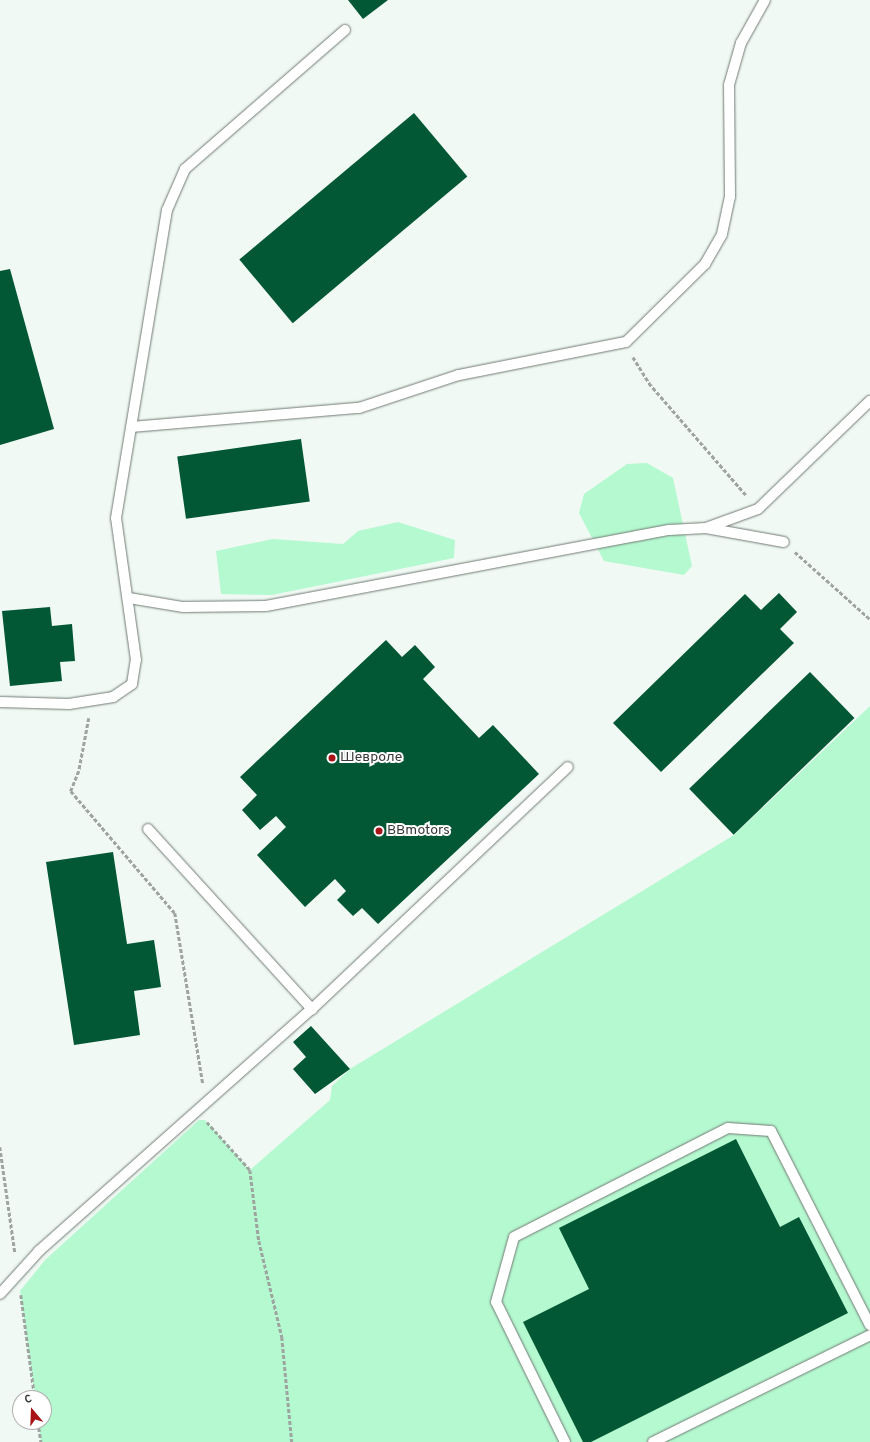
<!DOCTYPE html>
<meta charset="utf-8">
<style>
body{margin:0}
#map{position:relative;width:870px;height:1442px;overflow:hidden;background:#f0f9f3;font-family:Overpass,sans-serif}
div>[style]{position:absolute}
.green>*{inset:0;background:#b5f9d0}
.building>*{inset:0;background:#025735;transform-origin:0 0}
.path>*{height:2.5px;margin-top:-1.25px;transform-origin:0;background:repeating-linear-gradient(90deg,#9ea5a0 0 4px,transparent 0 6px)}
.roads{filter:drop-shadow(0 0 1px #717974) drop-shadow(0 0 1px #717974)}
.service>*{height:10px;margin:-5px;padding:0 5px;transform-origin:5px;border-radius:5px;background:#fff}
.dots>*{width:11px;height:11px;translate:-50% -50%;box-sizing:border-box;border:2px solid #fff;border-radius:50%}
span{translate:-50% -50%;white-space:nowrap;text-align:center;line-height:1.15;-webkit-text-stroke:4px #fff;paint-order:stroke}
.poi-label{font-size:14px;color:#373a38}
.left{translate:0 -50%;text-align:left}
.north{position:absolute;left:12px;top:1390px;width:40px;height:40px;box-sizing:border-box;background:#fff;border:1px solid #afb0af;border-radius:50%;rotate:341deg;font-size:11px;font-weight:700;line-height:16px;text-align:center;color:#373a38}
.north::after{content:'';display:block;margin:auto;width:14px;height:18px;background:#a81318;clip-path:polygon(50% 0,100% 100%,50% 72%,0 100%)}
</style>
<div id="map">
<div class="green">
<div style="clip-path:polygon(647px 463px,673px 478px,692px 566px,684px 575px,604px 561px,579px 513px,584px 494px,627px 464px)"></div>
<div style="clip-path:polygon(398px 522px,455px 540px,454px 558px,272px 595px,221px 594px,216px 551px,273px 539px,343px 544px,358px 531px)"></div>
<div style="clip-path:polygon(870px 706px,870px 1442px,41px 1442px,38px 1422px,44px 1422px,44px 1398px,35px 1398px,20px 1291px,45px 1260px,199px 1120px,205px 1120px,250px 1170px,330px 1100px,332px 1086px,350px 1069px,734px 835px)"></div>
</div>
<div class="building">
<div style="clip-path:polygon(348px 0,388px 0,363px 19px)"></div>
<div style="left:414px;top:113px;width:83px;height:228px;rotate:50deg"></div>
<div style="clip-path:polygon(10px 269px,54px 429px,0 445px,0 271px)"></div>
<div style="left:301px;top:439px;width:63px;height:125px;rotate:82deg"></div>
<div style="clip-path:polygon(779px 593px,797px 612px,780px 629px,794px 643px,661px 772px,613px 723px,745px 594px,761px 610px)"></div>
<div style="clip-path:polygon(50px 607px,52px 626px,72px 624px,75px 661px,60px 662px,62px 681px,10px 686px,2px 611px)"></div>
<div style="clip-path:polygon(386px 640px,402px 657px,415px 645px,435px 667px,423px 679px,479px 738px,493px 725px,539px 774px,378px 924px,362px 908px,353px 916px,337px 900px,346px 891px,335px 879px,305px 907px,257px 855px,286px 827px,276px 816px,260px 830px,242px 810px,257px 795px,240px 777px)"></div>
<div style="left:810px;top:672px;width:64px;height:168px;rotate:46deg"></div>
<div style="clip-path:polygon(113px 852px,127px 944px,154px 940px,161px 987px,134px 991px,140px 1035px,74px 1045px,46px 862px)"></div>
<div style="clip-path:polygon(311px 1026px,350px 1069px,315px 1094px,293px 1069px,306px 1057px,293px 1042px)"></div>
<div style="clip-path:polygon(736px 1139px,780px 1227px,799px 1217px,848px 1313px,591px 1442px,583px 1442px,523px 1322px,589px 1289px,559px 1228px)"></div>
</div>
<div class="path">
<div style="left:633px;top:357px;width:31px;rotate:58deg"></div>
<div style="left:649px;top:383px;width:148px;rotate:49.1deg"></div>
<div style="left:795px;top:552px;width:101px;rotate:41.8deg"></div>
<div style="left:89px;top:718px;width:54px;rotate:100.7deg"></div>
<div style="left:79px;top:771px;width:22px;rotate:112deg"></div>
<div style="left:71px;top:791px;width:160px;rotate:49.6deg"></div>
<div style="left:175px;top:913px;width:173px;rotate:80.7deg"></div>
<div style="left:207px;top:1122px;width:64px;rotate:48.1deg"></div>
<div style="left:250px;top:1170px;width:72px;rotate:82.8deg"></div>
<div style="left:259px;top:1241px;width:99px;rotate:76.5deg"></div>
<div style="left:282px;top:1337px;width:105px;rotate:84.6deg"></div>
<div style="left:0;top:1147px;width:107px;rotate:81.9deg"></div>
<div style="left:21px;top:1295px;width:104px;rotate:82.3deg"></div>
<div style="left:38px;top:1422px;width:20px;rotate:81deg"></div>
</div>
<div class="roads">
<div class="service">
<div style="left:131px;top:427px;width:229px;rotate:-4.8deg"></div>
<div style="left:359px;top:408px;width:105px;rotate:-18.3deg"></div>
<div style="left:459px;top:375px;width:170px;rotate:-11.2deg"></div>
<div style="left:626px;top:342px;width:111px;rotate:-44.6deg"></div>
<div style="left:705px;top:264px;width:34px;rotate:-60deg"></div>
<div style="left:722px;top:234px;width:38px;rotate:-78deg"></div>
<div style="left:730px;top:197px;width:112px;rotate:-90.5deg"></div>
<div style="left:729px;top:85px;width:44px;rotate:-74.1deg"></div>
<div style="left:741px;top:43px;width:49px;rotate:-60.8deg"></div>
<div style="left:706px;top:528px;width:55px;rotate:-20.1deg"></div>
<div style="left:758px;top:509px;width:156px;rotate:-44deg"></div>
<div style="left:129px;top:598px;width:55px;rotate:9.5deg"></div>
<div style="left:183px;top:607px;width:83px;rotate:-0.7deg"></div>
<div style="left:266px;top:606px;width:410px;rotate:-10.7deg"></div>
<div style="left:669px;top:530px;width:37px;rotate:-3deg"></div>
<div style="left:706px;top:528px;width:79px;rotate:10.2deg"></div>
<div style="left:0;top:702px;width:69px;rotate:1.7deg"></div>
<div style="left:69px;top:704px;width:45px;rotate:-9deg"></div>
<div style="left:113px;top:697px;width:23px;rotate:-34deg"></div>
<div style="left:132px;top:684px;width:24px;rotate:-81deg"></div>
<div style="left:136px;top:660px;width:143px;rotate:-98deg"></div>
<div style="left:116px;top:518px;width:312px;rotate:-80.6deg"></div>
<div style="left:167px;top:210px;width:45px;rotate:-66.3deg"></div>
<div style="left:185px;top:169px;width:212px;rotate:-41deg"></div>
<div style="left:148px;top:829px;width:244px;rotate:47.7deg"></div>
<div style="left:0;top:1294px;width:58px;rotate:-47.8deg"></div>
<div style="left:39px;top:1251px;width:365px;rotate:-41.6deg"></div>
<div style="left:312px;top:1009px;width:352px;rotate:-43.4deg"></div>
<div style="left:565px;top:1442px;width:156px;rotate:-116.2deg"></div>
<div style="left:496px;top:1302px;width:67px;rotate:-74.5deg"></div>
<div style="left:514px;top:1237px;width:240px;rotate:-27deg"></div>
<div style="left:728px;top:1128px;width:43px;rotate:4deg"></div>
<div style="left:771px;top:1131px;width:218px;rotate:63deg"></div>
<div style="left:653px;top:1442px;width:242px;rotate:-26.2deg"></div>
</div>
</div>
<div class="dots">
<div style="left:332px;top:758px;background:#a81318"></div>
<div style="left:379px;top:831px;background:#a81318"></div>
</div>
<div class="poi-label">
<span class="left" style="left:340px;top:758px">Шевроле</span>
<span class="left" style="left:387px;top:831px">BBmotors</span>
</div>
<div class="north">С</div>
</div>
